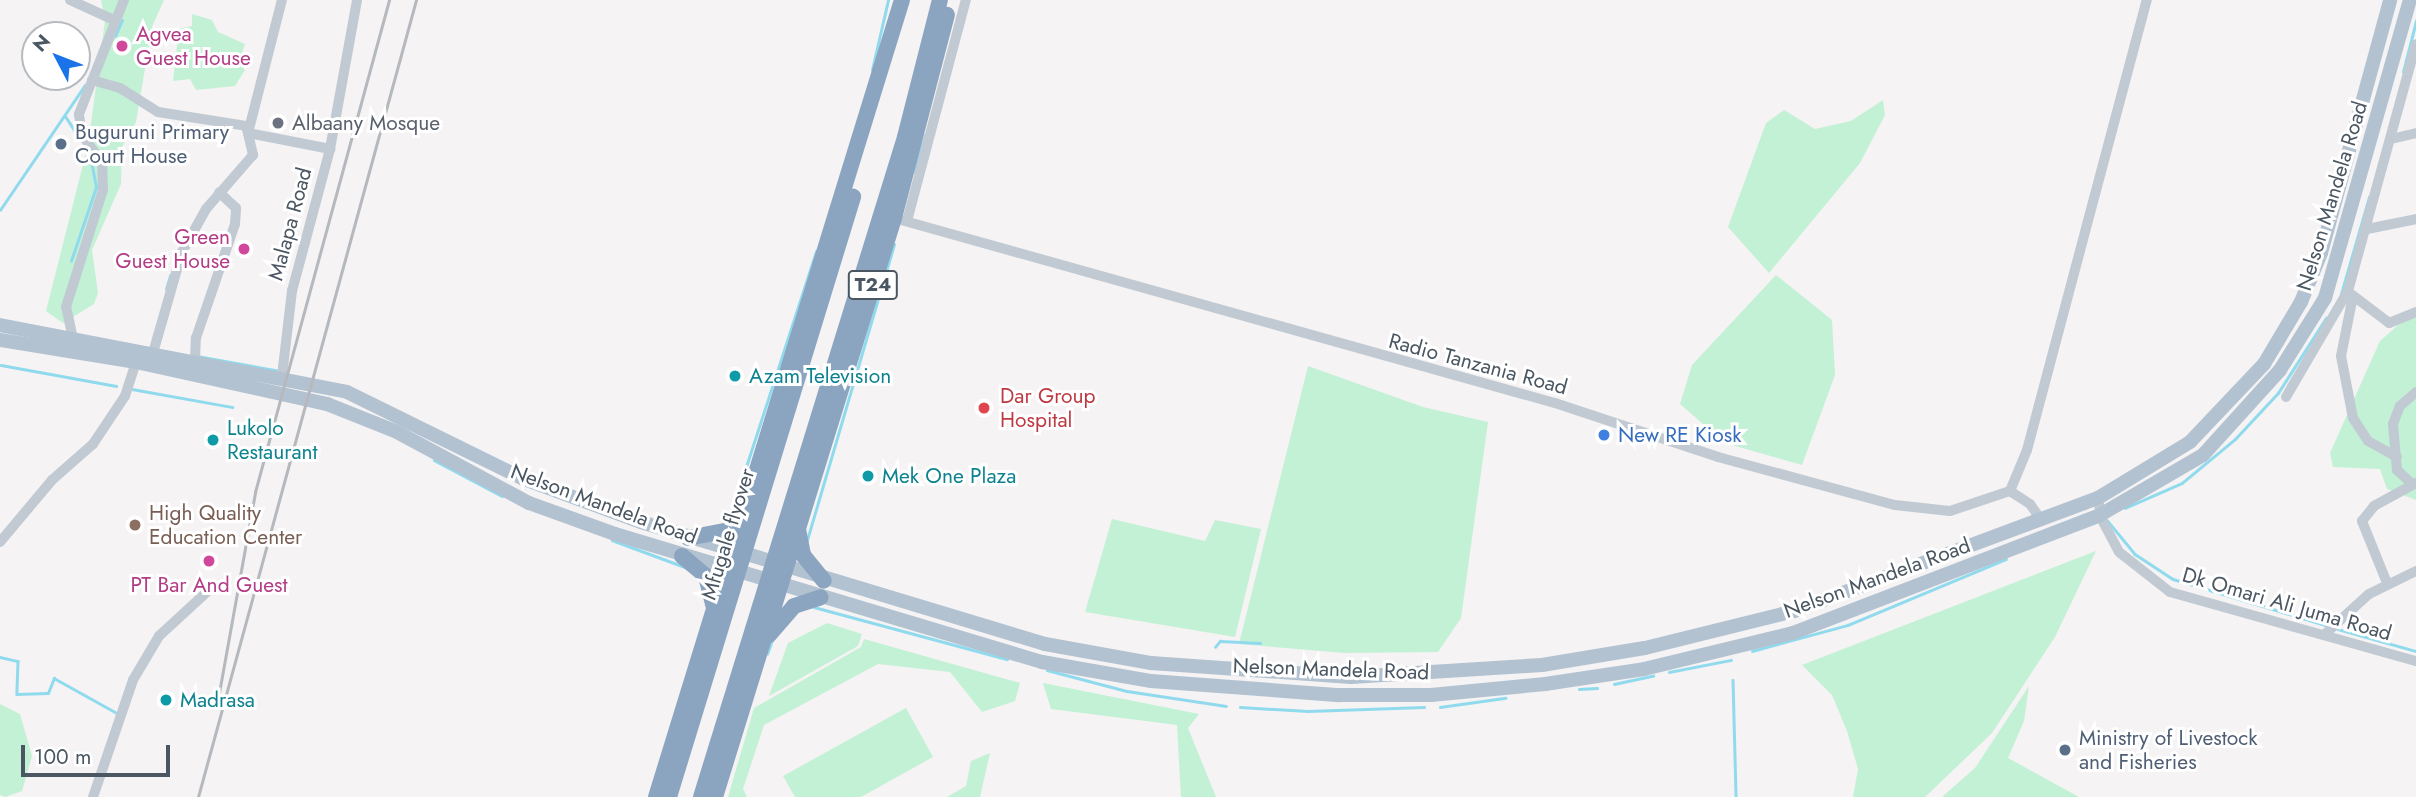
<!DOCTYPE html>
<style>
body{margin:0}
#map{position:relative;width:2416px;height:797px;overflow:hidden;background:#f5f3f3;font-family:Jost,sans-serif}
div>[style]{position:absolute}
.green>*{inset:0;background:#c3f1d5}
.stream>*{height:2.5px;margin:-1.25px;padding:0 1.25px;transform-origin:1.25px;border-radius:1.25px;background:#90daee}
.minor>*{height:10px;margin:-5px;padding:0 5px;transform-origin:5px;border-radius:5px;background:#c1cad2}
.major>*{height:14px;margin:-7px;padding:0 7px;transform-origin:7px;border-radius:7px;background:#b3c2d1}
.highway>*{height:16px;margin:-8px;padding:0 8px;transform-origin:8px;border-radius:8px;background:#8ba5c1}
.rail>*{height:2.5px;margin:-1.25px;padding:0 1.25px;transform-origin:1.25px;border-radius:1.25px;background:#b5b8bd}
.dots>*{width:19px;height:19px;translate:-50% -50%;box-sizing:border-box;border:4px solid #fff;border-radius:50%}
span{translate:-50% -50%;white-space:nowrap;text-align:center;line-height:1.15;-webkit-text-stroke:6px #fff;paint-order:stroke}
.shield-label span{padding:2px 5px;background:#fff;border:2px solid;border-radius:5px;-webkit-text-stroke-width:0}
.shield-label{font-size:19px;color:#4a5661;font-weight:700}
.hotel-label{font-size:21px;color:#b23c85}
.left{translate:0 -50%;text-align:left}
.right{translate:-100% -50%;text-align:right}
.worship-label{font-size:21px;color:#5b616d}
.service-label{font-size:21px;color:#4e5e75}
.street-label{font-size:21px;color:#4a5661}
.culture-label{font-size:21px;color:#0d838f}
.health-label{font-size:21px;color:#be3a42}
.shop-label{font-size:21px;color:#366cbe}
.education-label{font-size:21px;color:#785e54}
.north{position:absolute;left:21px;top:21px;width:70px;height:70px;box-sizing:border-box;background:#fff;border:2px solid #b7bbc0;border-radius:50%;rotate:312deg;font-size:19px;font-weight:700;line-height:28px;text-align:center;color:#4a5661}
.north::after{content:'';display:block;margin:auto;width:24px;height:32px;background:#1a73e8;clip-path:polygon(50% 0,100% 100%,50% 72%,0 100%)}
.scale{position:absolute;left:21px;top:745px;width:149px;height:32px;box-sizing:border-box;border:4px solid #4a5661;border-top:0;padding-left:9px;font-size:21px;line-height:24px;white-space:nowrap;color:#4a5661;-webkit-text-stroke:5px #fff;paint-order:stroke}
</style>
<div id="map">
<div class="green">
<div style="clip-path:polygon(101px 0,164px 0,152px 27px,136px 122px,122px 147px,121px 184px,92px 250px,98px 293px,94px 304px,63px 323px,46px 311px,88px 145px,105px 21px)"></div>
<div style="clip-path:polygon(192px 14px,212px 20px,218px 32px,245px 44px,239px 62px,245px 70px,235px 86px,196px 90px,190px 79px,173px 81px,179px 29px,192px 26px)"></div>
<div style="clip-path:polygon(1883px 100px,1885px 115px,1860px 163px,1769px 273px,1728px 227px,1766px 123px,1784px 110px,1815px 129px,1851px 121px)"></div>
<div style="clip-path:polygon(1776px 275px,1832px 320px,1835px 375px,1802px 465px,1725px 443px,1680px 404px,1692px 365px)"></div>
<div style="clip-path:polygon(2416px 309px,2416px 500px,2387px 489px,2380px 469px,2333px 467px,2330px 453px,2380px 341px)"></div>
<div style="clip-path:polygon(1308px 366px,1423px 407px,1488px 422px,1461px 618px,1438px 652px,1345px 653px,1239px 644px)"></div>
<div style="clip-path:polygon(1112px 519px,1205px 541px,1215px 520px,1261px 529px,1235px 637px,1085px 612px)"></div>
<div style="clip-path:polygon(2096px 551px,2055px 637px,1992px 733px,1925px 797px,1853px 797px,1858px 769px,1847px 731px,1832px 695px,1802px 665px)"></div>
<div style="clip-path:polygon(827px 623px,862px 634px,858px 646px,769px 696px,788px 643px)"></div>
<div style="clip-path:polygon(864px 639px,1020px 683px,1015px 701px,982px 712px,950px 672px,878px 664px,764px 725px,743px 789px,747px 797px,728px 797px,754px 708px,861px 647px)"></div>
<div style="clip-path:polygon(1043px 683px,1199px 714px,1188px 728px,1216px 797px,1181px 797px,1177px 725px,1051px 709px)"></div>
<div style="clip-path:polygon(2029px 686px,2024px 721px,2008px 758px,2079px 797px,1942px 797px,1975px 768px)"></div>
<div style="clip-path:polygon(0 704px,20px 714px,32px 756px,22px 791px,5px 797px,0 795px)"></div>
<div style="clip-path:polygon(906px 708px,933px 757px,861px 797px,795px 797px,783px 776px)"></div>
<div style="clip-path:polygon(990px 753px,980px 797px,947px 797px,966px 786px,971px 761px)"></div>
</div>
<div class="stream">
<div style="left:115px;top:36px;width:17px;rotate:-66deg"></div>
<div style="left:872px;top:70px;width:72px;rotate:-77.1deg"></div>
<div style="left:2403px;top:72px;width:53px;rotate:-75.7deg"></div>
<div style="left:66px;top:117px;width:20px;rotate:57deg"></div>
<div style="left:914px;top:172px;width:39px;rotate:-73deg"></div>
<div style="left:0;top:210px;width:151px;rotate:-55.8deg"></div>
<div style="left:71px;top:261px;width:78px;rotate:-71.3deg"></div>
<div style="left:96px;top:187px;width:33px;rotate:-101deg"></div>
<div style="left:166px;top:289px;width:14px;rotate:-73deg"></div>
<div style="left:2341px;top:294px;width:101px;rotate:-73.9deg"></div>
<div style="left:197px;top:356px;width:84px;rotate:10.2deg"></div>
<div style="left:1px;top:365px;width:117px;rotate:10.3deg"></div>
<div style="left:132px;top:389px;width:102px;rotate:10.2deg"></div>
<div style="left:434px;top:460px;width:77px;rotate:27.9deg"></div>
<div style="left:2125px;top:508px;width:62px;rotate:-23.7deg"></div>
<div style="left:2182px;top:483px;width:69px;rotate:-39.7deg"></div>
<div style="left:2235px;top:439px;width:63px;rotate:-46.9deg"></div>
<div style="left:2278px;top:393px;width:89px;rotate:-57.4deg"></div>
<div style="left:732px;top:510px;width:272px;rotate:-72deg"></div>
<div style="left:2107px;top:520px;width:44px;rotate:50.5deg"></div>
<div style="left:2135px;top:554px;width:45px;rotate:33.3deg"></div>
<div style="left:2173px;top:579px;width:163px;rotate:16.8deg"></div>
<div style="left:612px;top:540px;width:78px;rotate:20.3deg"></div>
<div style="left:807px;top:540px;width:308px;rotate:-73.6deg"></div>
<div style="left:814px;top:607px;width:200px;rotate:15.1deg"></div>
<div style="left:2338px;top:629px;width:81px;rotate:15.8deg"></div>
<div style="left:1215px;top:647px;width:8px;rotate:-50deg"></div>
<div style="left:1220px;top:641px;width:40px;rotate:2.9deg"></div>
<div style="left:1752px;top:651px;width:99px;rotate:-15.2deg"></div>
<div style="left:1848px;top:625px;width:171px;rotate:-22.7deg"></div>
<div style="left:767px;top:654px;width:15px;rotate:-70deg"></div>
<div style="left:0;top:657px;width:18px;rotate:13deg"></div>
<div style="left:18px;top:661px;width:33px;rotate:92deg"></div>
<div style="left:17px;top:694px;width:31px;rotate:-2deg"></div>
<div style="left:48px;top:693px;width:16px;rotate:-68deg"></div>
<div style="left:54px;top:678px;width:70px;rotate:29.1deg"></div>
<div style="left:1047px;top:670px;width:83px;rotate:14.7deg"></div>
<div style="left:1127px;top:691px;width:100px;rotate:8.6deg"></div>
<div style="left:1669px;top:672px;width:63px;rotate:-11deg"></div>
<div style="left:1733px;top:680px;width:117px;rotate:88.5deg"></div>
<div style="left:1614px;top:684px;width:40px;rotate:-12deg"></div>
<div style="left:1579px;top:689px;width:18px;rotate:-3deg"></div>
<div style="left:1240px;top:707px;width:68px;rotate:3.4deg"></div>
<div style="left:1308px;top:711px;width:116px;rotate:-2deg"></div>
<div style="left:1440px;top:707px;width:66px;rotate:-7.9deg"></div>
</div>
<div class="minor">
<div style="left:70px;top:0;width:48px;rotate:24.4deg"></div>
<div style="left:92px;top:80px;width:29px;rotate:16deg"></div>
<div style="left:120px;top:88px;width:45px;rotate:32.3deg"></div>
<div style="left:158px;top:112px;width:89px;rotate:9deg"></div>
<div style="left:246px;top:126px;width:7px;rotate:74deg"></div>
<div style="left:248px;top:133px;width:84px;rotate:11deg"></div>
<div style="left:2391px;top:139px;width:26px;rotate:-13deg"></div>
<div style="left:894px;top:218px;width:686px;rotate:15.64deg"></div>
<div style="left:1555px;top:403px;width:172px;rotate:18.3deg"></div>
<div style="left:1718px;top:457px;width:183px;rotate:15.2deg"></div>
<div style="left:1895px;top:505px;width:55px;rotate:6.2deg"></div>
<div style="left:1950px;top:511px;width:63px;rotate:-18.4deg"></div>
<div style="left:2010px;top:491px;width:24px;rotate:33deg"></div>
<div style="left:2030px;top:504px;width:19px;rotate:55deg"></div>
<div style="left:907px;top:221px;width:229px;rotate:-75.1deg"></div>
<div style="left:2367px;top:229px;width:50px;rotate:-11.5deg"></div>
<div style="left:2351px;top:294px;width:48px;rotate:37.3deg"></div>
<div style="left:2389px;top:323px;width:29px;rotate:-22deg"></div>
<div style="left:2353px;top:296px;width:61px;rotate:101.3deg"></div>
<div style="left:2341px;top:356px;width:63px;rotate:79deg"></div>
<div style="left:2353px;top:418px;width:27px;rotate:57deg"></div>
<div style="left:2368px;top:441px;width:33px;rotate:29deg"></div>
<div style="left:73px;top:339px;width:33px;rotate:-102deg"></div>
<div style="left:66px;top:307px;width:123px;rotate:-72.5deg"></div>
<div style="left:103px;top:190px;width:27px;rotate:-92deg"></div>
<div style="left:102px;top:163px;width:35px;rotate:-125deg"></div>
<div style="left:82px;top:134px;width:20px;rotate:-99deg"></div>
<div style="left:79px;top:114px;width:123px;rotate:-68.5deg"></div>
<div style="left:153px;top:353px;width:105px;rotate:-74deg"></div>
<div style="left:182px;top:252px;width:49px;rotate:-60.8deg"></div>
<div style="left:206px;top:209px;width:72px;rotate:-49deg"></div>
<div style="left:253px;top:155px;width:23px;rotate:-103deg"></div>
<div style="left:248px;top:133px;width:137px;rotate:-75.7deg"></div>
<div style="left:195px;top:361px;width:23px;rotate:-88deg"></div>
<div style="left:196px;top:338px;width:120px;rotate:-71.1deg"></div>
<div style="left:235px;top:224px;width:16px;rotate:-86deg"></div>
<div style="left:236px;top:208px;width:23px;rotate:-137deg"></div>
<div style="left:282px;top:376px;width:86px;rotate:-83.3deg"></div>
<div style="left:292px;top:291px;width:147px;rotate:-75deg"></div>
<div style="left:330px;top:149px;width:151px;rotate:-79.7deg"></div>
<div style="left:2286px;top:397px;width:123px;rotate:-59.7deg"></div>
<div style="left:2348px;top:291px;width:256px;rotate:-74.6deg"></div>
<div style="left:2412px;top:484px;width:21px;rotate:-137deg"></div>
<div style="left:2397px;top:470px;width:46px;rotate:-95deg"></div>
<div style="left:2393px;top:424px;width:19px;rotate:-69deg"></div>
<div style="left:2400px;top:406px;width:21px;rotate:-41deg"></div>
<div style="left:2010px;top:491px;width:44px;rotate:-67.5deg"></div>
<div style="left:2027px;top:450px;width:466px;rotate:-75.1deg"></div>
<div style="left:2098px;top:498px;width:20px;rotate:81deg"></div>
<div style="left:2101px;top:518px;width:38px;rotate:62deg"></div>
<div style="left:2119px;top:552px;width:65px;rotate:38.1deg"></div>
<div style="left:2170px;top:592px;width:255px;rotate:15.7deg"></div>
<div style="left:0;top:542px;width:81px;rotate:-50deg"></div>
<div style="left:52px;top:480px;width:55px;rotate:-41.3deg"></div>
<div style="left:93px;top:444px;width:58px;rotate:-56.3deg"></div>
<div style="left:125px;top:396px;width:42px;rotate:-72deg"></div>
<div style="left:2387px;top:583px;width:67px;rotate:-112deg"></div>
<div style="left:2362px;top:521px;width:19px;rotate:-51deg"></div>
<div style="left:2374px;top:506px;width:48px;rotate:-28.7deg"></div>
<div style="left:2325px;top:634px;width:59px;rotate:-42.3deg"></div>
<div style="left:2369px;top:594px;width:52px;rotate:-26.1deg"></div>
<div style="left:93px;top:797px;width:124px;rotate:-71.1deg"></div>
<div style="left:133px;top:680px;width:51px;rotate:-59.4deg"></div>
<div style="left:159px;top:636px;width:68px;rotate:-42.6deg"></div>
<div style="left:209px;top:590px;width:10px;rotate:-11deg"></div>
</div>
<div class="major">
<div style="left:0;top:325px;width:353px;rotate:10.9deg"></div>
<div style="left:347px;top:392px;width:197px;rotate:26.2deg"></div>
<div style="left:524px;top:479px;width:125px;rotate:20.2deg"></div>
<div style="left:641px;top:522px;width:422px;rotate:16.8deg"></div>
<div style="left:1045px;top:644px;width:108px;rotate:10.2deg"></div>
<div style="left:1151px;top:663px;width:200px;rotate:4deg"></div>
<div style="left:1351px;top:677px;width:191px;rotate:-3.6deg"></div>
<div style="left:1542px;top:665px;width:104px;rotate:-9.4deg"></div>
<div style="left:1645px;top:648px;width:154px;rotate:-13.9deg"></div>
<div style="left:1794px;top:611px;width:324px;rotate:-20.4deg"></div>
<div style="left:2098px;top:498px;width:108px;rotate:-31.3deg"></div>
<div style="left:2190px;top:442px;width:108px;rotate:-46.5deg"></div>
<div style="left:2264px;top:364px;width:72px;rotate:-59.2deg"></div>
<div style="left:2301px;top:302px;width:53px;rotate:-67.8deg"></div>
<div style="left:2321px;top:253px;width:262px;rotate:-74.7deg"></div>
<div style="left:0;top:340px;width:138px;rotate:9.2deg"></div>
<div style="left:136px;top:362px;width:196px;rotate:12.4deg"></div>
<div style="left:327px;top:404px;width:75px;rotate:21.8deg"></div>
<div style="left:397px;top:432px;width:150px;rotate:28.3deg"></div>
<div style="left:529px;top:503px;width:91px;rotate:19.8deg"></div>
<div style="left:615px;top:534px;width:446px;rotate:16.7deg"></div>
<div style="left:1042px;top:662px;width:111px;rotate:9.9deg"></div>
<div style="left:1151px;top:681px;width:189px;rotate:4.3deg"></div>
<div style="left:1339px;top:695px;width:92px"></div>
<div style="left:1431px;top:695px;width:115px;rotate:-5.5deg"></div>
<div style="left:1545px;top:684px;width:100px;rotate:-8.6deg"></div>
<div style="left:1644px;top:669px;width:153px;rotate:-13.6deg"></div>
<div style="left:1793px;top:633px;width:329px;rotate:-21deg"></div>
<div style="left:2100px;top:515px;width:119px;rotate:-30.2deg"></div>
<div style="left:2203px;top:455px;width:115px;rotate:-47.8deg"></div>
<div style="left:2280px;top:370px;width:85px;rotate:-58deg"></div>
<div style="left:2325px;top:298px;width:310px;rotate:-74.1deg"></div>
</div>
<div class="highway">
<div style="left:798px;top:529px;width:26px;rotate:79deg"></div>
<div style="left:803px;top:555px;width:33px;rotate:51deg"></div>
<div style="left:688px;top:538px;width:43px;rotate:-10.8deg"></div>
<div style="left:730px;top:530px;width:17px;rotate:-62deg"></div>
<div style="left:682px;top:556px;width:31px;rotate:40deg"></div>
<div style="left:706px;top:576px;width:30px;rotate:76deg"></div>
<div style="left:769px;top:635px;width:38px;rotate:-49deg"></div>
<div style="left:794px;top:606px;width:28px;rotate:-18deg"></div>
<div style="left:656px;top:797px;width:834px;rotate:-72.85deg"></div>
<div style="left:669px;top:797px;width:628px;rotate:-72.95deg"></div>
<div style="left:701px;top:797px;width:691px;rotate:-72.82deg"></div>
<div style="left:905px;top:137px;width:141px;rotate:-75.7deg"></div>
<div style="left:715px;top:797px;width:606px;rotate:-72.82deg"></div>
<div style="left:894px;top:218px;width:210px;rotate:-75.4deg"></div>
</div>
<div class="rail">
<div style="left:219px;top:693px;width:204px;rotate:-79.8deg"></div>
<div style="left:255px;top:492px;width:510px;rotate:-74.76deg"></div>
<div style="left:198px;top:797px;width:826px;rotate:-74.7deg"></div>
</div>
<div class="dots">
<div style="left:122px;top:46px;background:#d1479c"></div>
<div style="left:278px;top:123px;background:#6b7280"></div>
<div style="left:61px;top:144px;background:#5c6f8a"></div>
<div style="left:244px;top:249px;background:#d1479c"></div>
<div style="left:735px;top:376px;background:#0f9aa8"></div>
<div style="left:984px;top:408px;background:#e0444e"></div>
<div style="left:1604px;top:435px;background:#3f7fe0"></div>
<div style="left:213px;top:440px;background:#0f9aa8"></div>
<div style="left:868px;top:476px;background:#0f9aa8"></div>
<div style="left:135px;top:525px;background:#8d6e63"></div>
<div style="left:209px;top:561px;background:#d1479c"></div>
<div style="left:166px;top:700px;background:#0f9aa8"></div>
<div style="left:2065px;top:750px;background:#5c6f8a"></div>
</div>
<div class="shield-label">
<span style="left:873px;top:285px">T24</span>
</div>
<div class="hotel-label">
<span class="left" style="left:136px;top:46px">Agvea<br>Guest House</span>
<span class="right" style="left:230px;top:249px">Green<br>Guest House</span>
<span style="left:209px;top:585px">PT Bar And Guest</span>
</div>
<div class="worship-label">
<span class="left" style="left:292px;top:123px">Albaany Mosque</span>
</div>
<div class="service-label">
<span class="left" style="left:75px;top:144px">Buguruni Primary<br>Court House</span>
<span class="left" style="left:2079px;top:750px">Ministry of Livestock<br>and Fisheries</span>
</div>
<div class="street-label">
<span style="left:2332px;top:196px;rotate:-73deg">Nelson Mandela Road</span>
<span style="left:290px;top:224px;rotate:-75deg">Malapa Road</span>
<span style="left:1478px;top:364px;rotate:15deg">Radio Tanzania Road</span>
<span style="left:604px;top:504px;rotate:20deg">Nelson Mandela Road</span>
<span style="left:728px;top:534px;rotate:-73deg">Mfugale flyover</span>
<span style="left:1877px;top:578px;rotate:-20deg">Nelson Mandela Road</span>
<span style="left:2287px;top:604px;rotate:16deg">Dk Omari Ali Juma Road</span>
<span style="left:1331px;top:669px;rotate:2deg">Nelson Mandela Road</span>
</div>
<div class="culture-label">
<span class="left" style="left:749px;top:376px">Azam Television</span>
<span class="left" style="left:227px;top:440px">Lukolo<br>Restaurant</span>
<span class="left" style="left:882px;top:476px">Mek One Plaza</span>
<span class="left" style="left:180px;top:700px">Madrasa</span>
</div>
<div class="health-label">
<span class="left" style="left:1000px;top:408px">Dar Group<br>Hospital</span>
</div>
<div class="shop-label">
<span class="left" style="left:1618px;top:435px">New RE Kiosk</span>
</div>
<div class="education-label">
<span class="left" style="left:149px;top:525px">High Quality<br>Education Center</span>
</div>
<div class="north">N</div>
<div class="scale">100 m</div>
</div>
